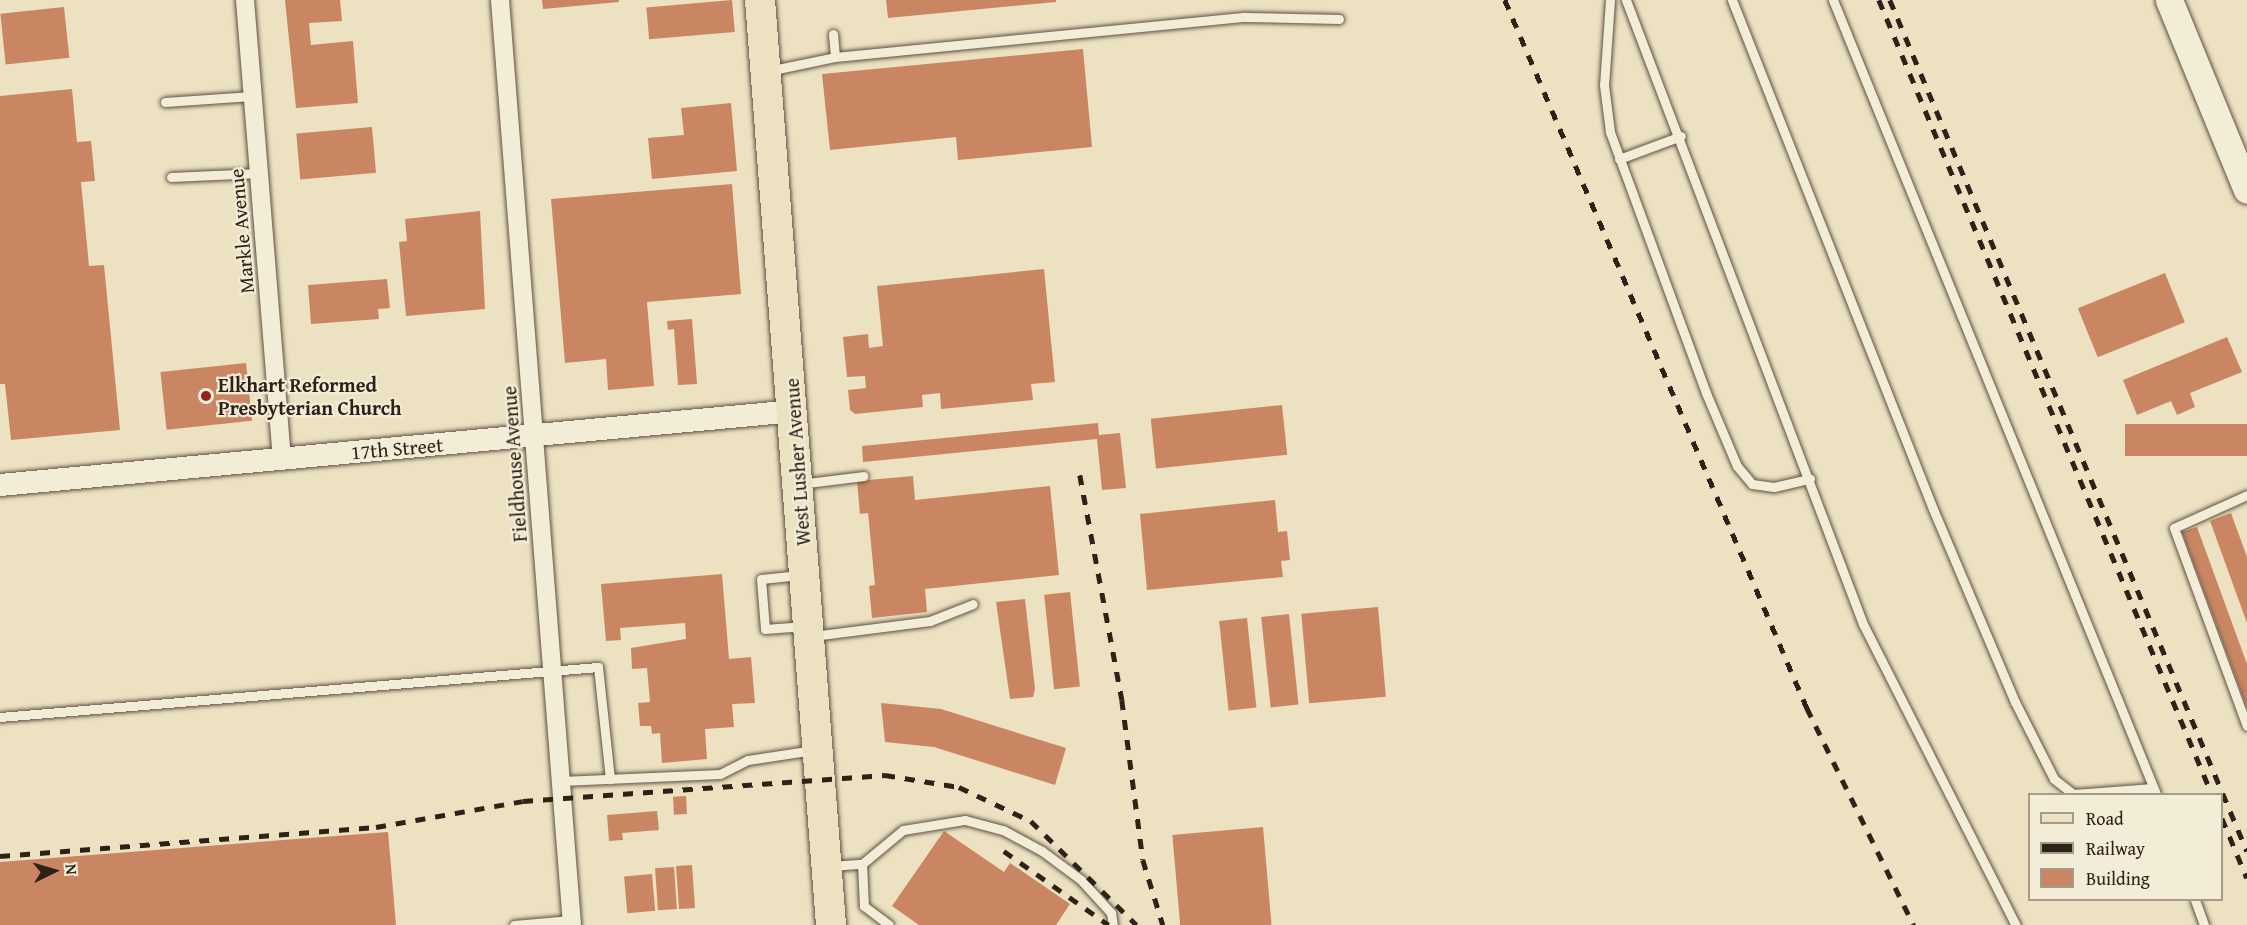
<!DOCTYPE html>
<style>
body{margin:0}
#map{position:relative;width:2247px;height:925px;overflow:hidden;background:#ece1c1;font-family:"Gentium Book Plus",serif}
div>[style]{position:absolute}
.building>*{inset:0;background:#ca8663;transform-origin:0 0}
.roads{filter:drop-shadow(0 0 2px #5e5142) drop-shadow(0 0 2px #5e5142)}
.service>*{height:9px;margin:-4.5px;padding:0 4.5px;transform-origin:4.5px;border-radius:4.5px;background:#f3ecd7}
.minor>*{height:18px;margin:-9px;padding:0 9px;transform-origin:9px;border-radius:9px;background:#f3ecd7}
.tertiary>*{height:22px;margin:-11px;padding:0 11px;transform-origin:11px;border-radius:11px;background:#f3ecd7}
.secondary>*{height:27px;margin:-13.5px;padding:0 13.5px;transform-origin:13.5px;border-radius:13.5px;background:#f3ecd7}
.primary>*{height:30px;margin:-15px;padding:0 15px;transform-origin:15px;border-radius:15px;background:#ece1c1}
.rail>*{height:4.5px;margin-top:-2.25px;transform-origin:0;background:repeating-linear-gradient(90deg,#2e2117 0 10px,transparent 0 20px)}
.dots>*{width:16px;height:16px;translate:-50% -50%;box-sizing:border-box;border:3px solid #f3ecd7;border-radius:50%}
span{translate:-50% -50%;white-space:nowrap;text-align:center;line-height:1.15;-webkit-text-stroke:4.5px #f3ecd7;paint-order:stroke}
.street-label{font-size:20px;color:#2e2117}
.poi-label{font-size:20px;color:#2e2117;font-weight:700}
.left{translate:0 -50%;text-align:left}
.legend{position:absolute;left:2028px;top:793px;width:195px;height:108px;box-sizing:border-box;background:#f3ecd7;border:2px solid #a49b8a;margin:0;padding:8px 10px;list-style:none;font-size:18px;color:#2e2117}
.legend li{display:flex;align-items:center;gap:12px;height:30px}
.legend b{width:30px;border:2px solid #a49b8a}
.north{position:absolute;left:24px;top:841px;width:60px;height:60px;-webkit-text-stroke:4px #f3ecd7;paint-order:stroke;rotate:85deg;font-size:16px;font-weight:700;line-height:24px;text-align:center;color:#2e2117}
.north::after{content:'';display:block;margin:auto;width:21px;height:27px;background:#2e2117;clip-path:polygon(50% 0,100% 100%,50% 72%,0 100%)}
</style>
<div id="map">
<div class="building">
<div style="clip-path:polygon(285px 0,340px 0,342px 21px,309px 23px,311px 45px,353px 41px,358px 103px,296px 108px)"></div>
<div style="clip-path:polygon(542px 0,619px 0,619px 2px,543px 9px)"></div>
<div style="left:732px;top:0;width:32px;height:86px;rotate:85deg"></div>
<div style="clip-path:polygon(886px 0,1056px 0,1056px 2px,888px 18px)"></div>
<div style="left:64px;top:7px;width:51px;height:64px;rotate:84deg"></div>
<div style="clip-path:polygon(1083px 49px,1092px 147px,958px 160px,956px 137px,830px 150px,822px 74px)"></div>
<div style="clip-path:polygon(72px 89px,77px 142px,91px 141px,95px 181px,81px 182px,89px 266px,104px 265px,120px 430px,11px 440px,5px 384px,0 384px,0 96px)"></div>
<div style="clip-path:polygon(731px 103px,737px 171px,652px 179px,648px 138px,684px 135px,681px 108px)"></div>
<div style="left:372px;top:127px;width:46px;height:76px;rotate:85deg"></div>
<div style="clip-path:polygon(732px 184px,741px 294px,647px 302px,654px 386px,608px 390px,606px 359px,565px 363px,551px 199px)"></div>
<div style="clip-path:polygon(480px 211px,485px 309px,406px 316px,399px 242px,407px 241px,405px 219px)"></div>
<div style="clip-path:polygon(1044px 269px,1055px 382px,1031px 384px,1033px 400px,941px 409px,940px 393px,922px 395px,923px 407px,855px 414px,850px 410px,848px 390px,866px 388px,865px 376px,847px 377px,843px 337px,868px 334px,869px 348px,883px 346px,877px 286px)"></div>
<div style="left:2165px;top:273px;width:53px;height:94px;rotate:68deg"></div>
<div style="clip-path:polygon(387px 279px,390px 308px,378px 309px,379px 319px,311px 324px,308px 285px)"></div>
<div style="clip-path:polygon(692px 319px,697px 384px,678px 385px,674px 329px,668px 330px,667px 321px)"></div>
<div style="clip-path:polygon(2227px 337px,2242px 372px,2190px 393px,2195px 407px,2177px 415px,2171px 401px,2137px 415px,2123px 380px)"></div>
<div style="left:246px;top:363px;width:58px;height:86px;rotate:84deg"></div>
<div style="left:1282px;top:405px;width:50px;height:132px;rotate:84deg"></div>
<div style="clip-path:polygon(1098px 423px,1099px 435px,1120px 433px,1126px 488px,1102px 490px,1097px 439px,863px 462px,862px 446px)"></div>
<div style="left:2247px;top:424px;width:32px;height:122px;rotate:90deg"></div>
<div style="clip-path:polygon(913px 476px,915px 500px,1050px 486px,1059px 575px,925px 589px,927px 612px,872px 618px,869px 586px,875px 585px,868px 513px,860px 514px,857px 481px)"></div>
<div style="clip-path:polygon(1275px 500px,1278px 532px,1287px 531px,1290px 560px,1281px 561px,1283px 577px,1147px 590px,1140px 514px)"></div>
<div style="clip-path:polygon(2231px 513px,2247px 557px,2247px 623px,2210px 521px)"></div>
<div style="clip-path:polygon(2197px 527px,2247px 664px,2247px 708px,2182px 532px)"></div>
<div style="clip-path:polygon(722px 574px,729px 659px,751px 657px,755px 703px,732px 704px,734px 727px,705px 729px,707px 759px,662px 763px,660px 733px,652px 734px,651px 726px,640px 726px,638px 703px,650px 702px,647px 668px,632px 669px,631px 648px,686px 639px,685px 623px,620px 628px,621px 640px,606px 641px,601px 584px)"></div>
<div style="left:1070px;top:592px;width:95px;height:26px;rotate:84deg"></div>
<div style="clip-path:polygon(1025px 599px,1035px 689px,1033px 697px,1010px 699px,996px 602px)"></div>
<div style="left:1378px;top:607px;width:90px;height:77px;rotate:85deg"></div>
<div style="left:1289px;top:614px;width:91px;height:28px;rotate:84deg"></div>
<div style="left:1247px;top:618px;width:90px;height:28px;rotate:84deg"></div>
<div style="clip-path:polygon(881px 703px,941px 709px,1066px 748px,1055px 785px,934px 747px,885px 742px)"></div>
<div style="left:686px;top:796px;width:18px;height:13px;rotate:87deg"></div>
<div style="clip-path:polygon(657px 811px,659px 830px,622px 833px,623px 840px,609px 841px,607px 815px)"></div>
<div style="left:1263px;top:827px;width:98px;height:91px;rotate:85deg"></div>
<div style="clip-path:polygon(944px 831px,1004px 872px,1010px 863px,1070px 904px,1056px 925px,919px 925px,892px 906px)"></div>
<div style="clip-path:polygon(388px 832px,396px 925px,0 925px,0 862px)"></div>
<div style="left:692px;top:865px;width:43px;height:16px;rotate:86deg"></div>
<div style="left:674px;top:867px;width:42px;height:19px;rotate:86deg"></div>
<div style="left:652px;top:874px;width:37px;height:28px;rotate:85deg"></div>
</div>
<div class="roads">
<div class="service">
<div style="left:1610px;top:0;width:85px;rotate:94deg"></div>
<div style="left:1604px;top:85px;width:47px;rotate:82.7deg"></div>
<div style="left:1610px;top:132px;width:278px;rotate:69.8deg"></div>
<div style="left:1706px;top:393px;width:79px;rotate:67deg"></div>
<div style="left:1737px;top:466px;width:23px;rotate:50deg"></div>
<div style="left:1752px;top:484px;width:22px;rotate:8deg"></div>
<div style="left:1774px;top:487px;width:37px;rotate:-13deg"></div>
<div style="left:1626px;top:0;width:667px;rotate:69.2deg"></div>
<div style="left:1863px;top:624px;width:338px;rotate:63.1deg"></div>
<div style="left:1732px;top:0;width:547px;rotate:68.45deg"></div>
<div style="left:1933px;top:509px;width:210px;rotate:67deg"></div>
<div style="left:2015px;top:702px;width:86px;rotate:63.1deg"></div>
<div style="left:2054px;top:779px;width:24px;rotate:38deg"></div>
<div style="left:2073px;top:794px;width:80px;rotate:-4.3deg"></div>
<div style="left:1833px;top:0;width:857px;rotate:67.86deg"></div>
<div style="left:833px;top:34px;width:23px;rotate:85deg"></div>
<div style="left:768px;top:71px;width:68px;rotate:-11.8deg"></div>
<div style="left:835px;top:57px;width:412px;rotate:-5.6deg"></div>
<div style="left:1245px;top:17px;width:94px;rotate:1.2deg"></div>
<div style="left:165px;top:102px;width:87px;rotate:-3.9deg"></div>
<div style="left:1619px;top:159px;width:66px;rotate:-20.4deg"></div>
<div style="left:171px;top:177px;width:88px;rotate:-2.6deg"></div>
<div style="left:800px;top:484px;width:64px;rotate:-7.2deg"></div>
<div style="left:2247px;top:495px;width:80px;rotate:155.7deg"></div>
<div style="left:2174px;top:528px;width:211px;rotate:69.8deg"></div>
<div style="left:800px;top:575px;width:39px;rotate:174deg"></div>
<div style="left:761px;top:579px;width:50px;rotate:85.4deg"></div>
<div style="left:765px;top:629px;width:40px;rotate:-4.3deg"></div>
<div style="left:813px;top:636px;width:118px;rotate:-7.3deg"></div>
<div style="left:930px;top:621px;width:46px;rotate:-21.6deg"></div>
<div style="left:0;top:717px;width:600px;rotate:-4.78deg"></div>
<div style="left:598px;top:667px;width:113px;rotate:83.9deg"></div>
<div style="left:561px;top:781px;width:159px;rotate:-2.5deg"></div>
<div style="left:720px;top:774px;width:31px;rotate:-27deg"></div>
<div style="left:748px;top:760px;width:66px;rotate:-8.7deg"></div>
<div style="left:862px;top:864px;width:42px;rotate:87.3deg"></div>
<div style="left:864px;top:906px;width:31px;rotate:37deg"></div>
<div style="left:830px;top:866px;width:32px;rotate:-4deg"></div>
<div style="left:862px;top:864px;width:53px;rotate:-39.7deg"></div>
<div style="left:903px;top:830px;width:63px;rotate:-9.2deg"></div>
<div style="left:965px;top:820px;width:39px;rotate:15deg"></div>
<div style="left:1003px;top:830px;width:44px;rotate:28.3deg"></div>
<div style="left:1042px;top:851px;width:49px;rotate:36.6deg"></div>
<div style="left:1081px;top:880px;width:45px;rotate:47.7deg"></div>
<div style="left:1111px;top:913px;width:12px;rotate:81deg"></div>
<div style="left:2195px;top:900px;width:27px;rotate:70deg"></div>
<div style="left:514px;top:925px;width:57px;rotate:-5deg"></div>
</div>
<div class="minor">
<div style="left:245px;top:0;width:460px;rotate:85.4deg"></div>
<div style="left:500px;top:0;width:928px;rotate:85.55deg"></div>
</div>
<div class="tertiary">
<div style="left:0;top:485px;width:797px;rotate:-5.32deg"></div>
</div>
<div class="secondary">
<div style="left:2169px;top:0;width:205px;rotate:67.7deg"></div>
</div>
<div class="primary">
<div style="left:760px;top:0;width:928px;rotate:85.61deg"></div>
</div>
</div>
<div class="rail">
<div style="left:1505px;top:0;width:770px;rotate:66.9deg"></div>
<div style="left:1807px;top:708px;width:242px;rotate:63.8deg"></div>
<div style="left:1879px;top:0;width:861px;rotate:67.25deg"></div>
<div style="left:1890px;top:0;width:923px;rotate:67.24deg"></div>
<div style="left:1080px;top:475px;width:229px;rotate:79.4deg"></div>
<div style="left:1122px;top:700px;width:161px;rotate:82.5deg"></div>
<div style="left:1143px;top:860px;width:68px;rotate:72.9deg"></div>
<div style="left:2222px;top:818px;width:65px;rotate:67.4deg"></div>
<div style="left:1004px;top:851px;width:128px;rotate:35.2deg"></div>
<div style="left:0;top:856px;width:377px;rotate:-4.4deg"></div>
<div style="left:376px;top:827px;width:149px;rotate:-10deg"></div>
<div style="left:523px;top:801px;width:363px;rotate:-4.1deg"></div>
<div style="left:885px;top:775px;width:75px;rotate:9.2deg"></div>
<div style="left:959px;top:787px;width:80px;rotate:25.3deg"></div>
<div style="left:1031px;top:821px;width:148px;rotate:44.5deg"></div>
</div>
<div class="dots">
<div style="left:206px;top:396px;background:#8f2418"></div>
</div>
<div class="street-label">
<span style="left:241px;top:231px;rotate:-95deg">Markle Avenue</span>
<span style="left:397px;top:448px;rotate:-5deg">17th Street</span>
<span style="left:797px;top:462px;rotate:-94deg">West Lusher Avenue</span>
<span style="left:514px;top:464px;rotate:-94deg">Fieldhouse Avenue</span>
</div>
<div class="poi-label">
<span class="left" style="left:218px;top:396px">Elkhart Reformed<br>Presbyterian Church</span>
</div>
<ul class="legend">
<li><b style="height:8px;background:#ece1c1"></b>Road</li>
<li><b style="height:8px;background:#2e2117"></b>Railway</li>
<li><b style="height:16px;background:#ca8663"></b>Building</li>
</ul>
<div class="north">N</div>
</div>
